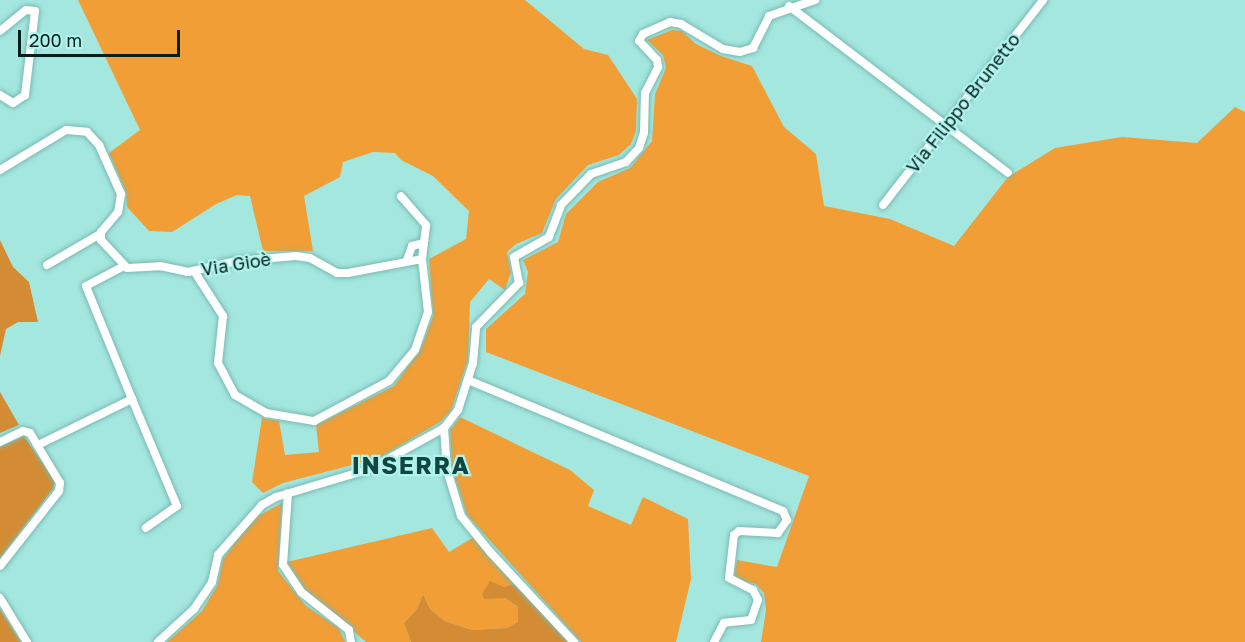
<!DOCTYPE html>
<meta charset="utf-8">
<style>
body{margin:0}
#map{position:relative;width:1245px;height:642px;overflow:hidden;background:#a4e7df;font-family:"Golos Text",sans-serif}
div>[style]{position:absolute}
.green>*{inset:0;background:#f19e36}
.forest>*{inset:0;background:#d48c34}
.roads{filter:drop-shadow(0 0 2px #79bab3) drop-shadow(0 0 2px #79bab3)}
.minor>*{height:8px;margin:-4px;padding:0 4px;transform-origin:4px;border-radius:4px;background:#fff}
span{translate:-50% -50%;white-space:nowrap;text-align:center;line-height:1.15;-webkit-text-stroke:4.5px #b1f4ed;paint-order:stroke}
.street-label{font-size:18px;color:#04201d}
.district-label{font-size:24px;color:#114541;font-weight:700;letter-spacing:1.5px}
.scale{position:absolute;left:18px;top:30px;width:162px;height:27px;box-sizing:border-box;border:3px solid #04201d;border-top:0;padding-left:8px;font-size:18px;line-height:21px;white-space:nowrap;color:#04201d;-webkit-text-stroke:4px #b1f4ed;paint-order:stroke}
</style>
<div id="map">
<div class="green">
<div style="clip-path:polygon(78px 0,525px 0,584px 49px,608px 55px,637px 99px,636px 131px,631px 144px,619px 155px,588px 165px,556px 199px,542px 233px,516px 244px,507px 252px,511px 272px,505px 290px,489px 279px,470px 302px,468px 360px,451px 411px,440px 422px,379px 458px,283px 483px,263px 493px,252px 482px,262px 418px,279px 421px,285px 455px,319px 452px,316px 425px,394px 386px,421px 348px,433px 316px,429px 259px,466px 239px,469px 211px,433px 176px,401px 160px,395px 153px,373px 152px,343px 162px,340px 177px,304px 196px,313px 251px,263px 251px,250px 196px,237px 195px,216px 204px,172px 232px,149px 231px,127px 207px,126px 192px,109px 153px,140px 130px)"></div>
<div style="clip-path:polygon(672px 30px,682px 31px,696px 44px,721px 56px,752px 66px,784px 127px,816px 154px,824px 206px,890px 219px,954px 246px,1008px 177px,1055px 148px,1122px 137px,1197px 143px,1235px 107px,1245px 112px,1245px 642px,761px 642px,766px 610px,764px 593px,756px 584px,737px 580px,734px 575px,737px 560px,777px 567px,809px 476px,486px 352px,486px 329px,525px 294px,528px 272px,523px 260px,558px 242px,566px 214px,598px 182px,630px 168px,652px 141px,655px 94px,666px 68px,663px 55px,647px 40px)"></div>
<div style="clip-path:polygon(460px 417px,570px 470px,594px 490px,588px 506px,631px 525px,643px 497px,688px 519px,691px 579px,676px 642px,581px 642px,467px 515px,452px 469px,450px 430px)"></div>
<div style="clip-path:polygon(282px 503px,278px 571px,306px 606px,339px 628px,345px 642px,167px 642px,202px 611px,217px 586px,223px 559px,243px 531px,258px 516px)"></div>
<div style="clip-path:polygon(432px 528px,449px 552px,474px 537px,514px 584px,482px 594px,484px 598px,505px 598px,518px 607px,519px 622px,507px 628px,472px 630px,445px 621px,430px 609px,423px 594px,417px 609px,404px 623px,411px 642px,366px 642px,305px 590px,287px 562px)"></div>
</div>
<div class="forest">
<div style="clip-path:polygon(0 240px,13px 267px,29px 282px,38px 322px,18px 322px,6px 329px,0 356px)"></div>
<div style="clip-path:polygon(0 392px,19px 425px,0 433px)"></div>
<div style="clip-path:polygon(24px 436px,55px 481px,53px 489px,0 558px,0 447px)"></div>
<div style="clip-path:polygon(490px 581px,504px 587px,514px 584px,569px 642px,411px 642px,404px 623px,417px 609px,423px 594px,430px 609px,445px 621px,472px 630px,507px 628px,518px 622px,518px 607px,505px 598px,484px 599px,482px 594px)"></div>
<div style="clip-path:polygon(0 609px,21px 642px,0 642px)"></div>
</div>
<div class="roads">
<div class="minor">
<div style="left:789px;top:6px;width:275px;rotate:37.3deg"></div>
<div style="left:0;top:31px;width:33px;rotate:-39deg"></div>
<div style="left:26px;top:10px;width:9px;rotate:6deg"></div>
<div style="left:35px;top:11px;width:85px;rotate:96.8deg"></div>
<div style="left:25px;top:95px;width:14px;rotate:146deg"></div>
<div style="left:13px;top:103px;width:15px;rotate:-148deg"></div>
<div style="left:0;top:170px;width:77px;rotate:-31.2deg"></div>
<div style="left:66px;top:130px;width:21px;rotate:5deg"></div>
<div style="left:87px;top:132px;width:18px;rotate:47deg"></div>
<div style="left:99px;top:145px;width:54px;rotate:65.8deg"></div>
<div style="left:121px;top:194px;width:18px;rotate:99deg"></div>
<div style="left:118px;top:212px;width:26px;rotate:130deg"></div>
<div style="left:101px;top:232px;width:8px;rotate:90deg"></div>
<div style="left:101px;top:240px;width:38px;rotate:47deg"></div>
<div style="left:127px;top:268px;width:33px;rotate:-3deg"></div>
<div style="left:160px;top:266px;width:29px;rotate:12deg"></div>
<div style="left:188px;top:272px;width:50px;rotate:-12.7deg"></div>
<div style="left:237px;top:261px;width:59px;rotate:-4.8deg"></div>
<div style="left:296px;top:256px;width:14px;rotate:8deg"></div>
<div style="left:310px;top:258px;width:31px;rotate:29deg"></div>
<div style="left:337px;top:273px;width:11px"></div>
<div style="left:348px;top:273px;width:75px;rotate:-10.7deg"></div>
<div style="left:422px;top:259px;width:34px;rotate:-83deg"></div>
<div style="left:426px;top:225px;width:38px;rotate:-131deg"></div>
<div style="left:883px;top:205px;width:260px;rotate:-52deg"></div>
<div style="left:407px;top:260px;width:15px;rotate:-70deg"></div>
<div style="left:412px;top:246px;width:12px;rotate:-14deg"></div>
<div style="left:47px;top:265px;width:61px;rotate:-30.3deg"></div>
<div style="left:194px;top:271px;width:54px;rotate:57.2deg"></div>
<div style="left:223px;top:316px;width:47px;rotate:96.1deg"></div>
<div style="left:218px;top:363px;width:36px;rotate:62deg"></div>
<div style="left:235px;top:395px;width:36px;rotate:30deg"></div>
<div style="left:266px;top:413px;width:49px;rotate:9.5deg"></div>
<div style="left:314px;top:421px;width:85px;rotate:-28.1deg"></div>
<div style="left:389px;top:381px;width:40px;rotate:-50deg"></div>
<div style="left:415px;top:350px;width:40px;rotate:-71.1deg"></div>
<div style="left:428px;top:312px;width:53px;rotate:-96.5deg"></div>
<div style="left:468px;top:380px;width:341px;rotate:22.6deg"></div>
<div style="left:783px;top:511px;width:10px;rotate:66deg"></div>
<div style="left:787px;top:520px;width:16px;rotate:125deg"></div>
<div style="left:778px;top:533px;width:39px;rotate:-177deg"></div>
<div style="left:739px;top:531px;width:6px;rotate:141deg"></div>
<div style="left:734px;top:535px;width:43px;rotate:96.6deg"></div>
<div style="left:729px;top:578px;width:27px;rotate:27deg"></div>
<div style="left:753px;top:590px;width:11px;rotate:63deg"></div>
<div style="left:758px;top:600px;width:21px;rotate:109deg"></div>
<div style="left:751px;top:620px;width:27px;rotate:174deg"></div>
<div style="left:724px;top:623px;width:21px;rotate:118deg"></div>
<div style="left:132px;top:399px;width:116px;rotate:67.2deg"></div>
<div style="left:177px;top:506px;width:38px;rotate:145deg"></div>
<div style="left:444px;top:428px;width:42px;rotate:85.9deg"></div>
<div style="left:447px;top:470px;width:48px;rotate:73.1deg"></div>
<div style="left:461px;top:516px;width:48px;rotate:51deg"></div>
<div style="left:491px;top:553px;width:122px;rotate:47deg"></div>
<div style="left:0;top:442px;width:25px;rotate:-26deg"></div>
<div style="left:23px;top:431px;width:7px;rotate:16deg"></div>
<div style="left:30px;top:433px;width:58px;rotate:59deg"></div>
<div style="left:60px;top:483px;width:8px;rotate:97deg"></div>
<div style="left:59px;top:491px;width:95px;rotate:128.2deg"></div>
<div style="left:38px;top:445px;width:105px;rotate:-26.1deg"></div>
<div style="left:132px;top:399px;width:122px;rotate:-112.2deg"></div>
<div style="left:86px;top:286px;width:43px;rotate:-27.8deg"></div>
<div style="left:288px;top:493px;width:72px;rotate:94deg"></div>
<div style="left:283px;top:565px;width:32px;rotate:56deg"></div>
<div style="left:301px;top:592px;width:61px;rotate:38.4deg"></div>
<div style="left:349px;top:630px;width:12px;rotate:81deg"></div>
<div style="left:0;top:598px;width:52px;rotate:58.5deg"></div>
<div style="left:158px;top:642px;width:49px;rotate:-42.5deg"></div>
<div style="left:194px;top:609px;width:32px;rotate:-56deg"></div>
<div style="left:212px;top:582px;width:28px;rotate:-77deg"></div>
<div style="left:218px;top:555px;width:67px;rotate:-48.7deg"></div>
<div style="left:262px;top:505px;width:16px;rotate:-30deg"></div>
<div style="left:276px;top:497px;width:98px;rotate:-16.6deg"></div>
<div style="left:370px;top:469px;width:85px;rotate:-29deg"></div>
<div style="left:444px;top:428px;width:23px;rotate:-52deg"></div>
<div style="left:458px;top:410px;width:49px;rotate:-72.3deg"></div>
<div style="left:473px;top:363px;width:36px;rotate:-85deg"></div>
<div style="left:476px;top:327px;width:62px;rotate:-45.7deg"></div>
<div style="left:519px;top:283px;width:26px;rotate:-101deg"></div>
<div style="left:514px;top:257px;width:40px;rotate:-29.7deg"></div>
<div style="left:549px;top:237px;width:34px;rotate:-69deg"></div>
<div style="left:561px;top:205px;width:43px;rotate:-45.9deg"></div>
<div style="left:591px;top:174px;width:37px;rotate:-19deg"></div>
<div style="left:626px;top:162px;width:19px;rotate:-47deg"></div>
<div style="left:639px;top:148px;width:16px;rotate:-72deg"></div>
<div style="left:644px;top:133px;width:40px;rotate:-88.6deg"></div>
<div style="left:645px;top:93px;width:29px;rotate:-63deg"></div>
<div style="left:658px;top:67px;width:7px;rotate:-98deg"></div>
<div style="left:657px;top:60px;width:26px;rotate:-133deg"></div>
<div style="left:639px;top:41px;width:8px;rotate:-60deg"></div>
<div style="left:643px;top:34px;width:30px;rotate:-24deg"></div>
<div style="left:670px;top:22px;width:11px;rotate:10deg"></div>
<div style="left:681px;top:24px;width:49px;rotate:30.8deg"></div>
<div style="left:723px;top:49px;width:17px;rotate:10deg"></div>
<div style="left:740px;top:52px;width:14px;rotate:-17deg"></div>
<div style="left:753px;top:48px;width:36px;rotate:-63deg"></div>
<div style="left:769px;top:16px;width:49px;rotate:-19.2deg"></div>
</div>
</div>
<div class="street-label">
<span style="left:963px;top:103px;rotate:-52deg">Via Filippo Brunetto</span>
<span style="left:236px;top:264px;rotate:-9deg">Via Gioè</span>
</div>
<div class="district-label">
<span style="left:411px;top:465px">INSERRA</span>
</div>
<div class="scale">200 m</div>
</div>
